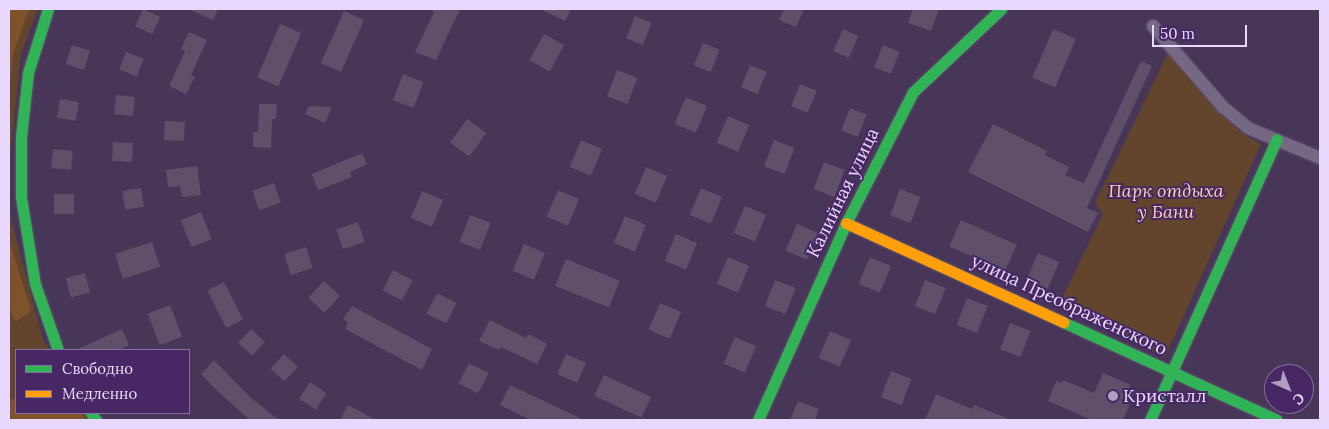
<!DOCTYPE html>
<meta charset="utf-8">
<style>
body{margin:0}
#map{position:relative;width:1329px;height:429px;overflow:hidden;background:#473657;font-family:Lora,serif}
div>[style]{position:absolute}
.green>*{inset:0;background:#63452d}
.forest>*{inset:0;background:#7e532c}
.building>*{inset:0;background:#5f4f68;transform-origin:0 0}
.roads{filter:drop-shadow(0 0 1px #625370) drop-shadow(0 0 1px #625370)}
.street>*{height:12px;margin:-6px;padding:0 6px;transform-origin:6px;border-radius:6px;background:#756882}
.fast>*{height:11px;margin:-5.5px;padding:0 5.5px;transform-origin:5.5px;border-radius:5.5px;background:#30b455}
.slow>*{height:11px;margin:-5.5px;padding:0 5.5px;transform-origin:5.5px;border-radius:5.5px;background:#ff9f0a}
.dots>*{width:14px;height:14px;translate:-50% -50%;box-sizing:border-box;border:2px solid #472865;border-radius:50%}
span{translate:-50% -50%;white-space:nowrap;text-align:center;line-height:1.15;-webkit-text-stroke:4px #472865;paint-order:stroke}
.park-label{font-size:18px;color:#fcd1a8;font-style:italic}
.street-label{font-size:18px;color:#e8d8fd}
.poi-label{font-size:18px;color:#e8d8fd}
.left{translate:0 -50%;text-align:left}
.frame{position:absolute;inset:0;border:10px solid #e8d8fd;pointer-events:none}
.legend{position:absolute;left:15px;top:349px;width:175px;height:65px;box-sizing:border-box;background:#472865;border:1px solid #876ea2;margin:0;padding:6px 9px;list-style:none;font-size:15px;color:#e8d8fd}
.legend li{display:flex;align-items:center;gap:10px;height:25px}
.legend b{width:25px;border:1px solid #876ea2}
.north{position:absolute;left:1264px;top:364px;width:50px;height:50px;box-sizing:border-box;background:#472865;border:1px solid #876ea2;border-radius:50%;rotate:136deg;font-size:14px;font-weight:700;line-height:20px;text-align:center;color:#e8d8fd}
.north::after{content:'';display:block;margin:auto;width:18px;height:22px;background:#b09fc3;clip-path:polygon(50% 0,100% 100%,50% 72%,0 100%)}
.scale{position:absolute;left:1152px;top:25px;width:95px;height:22px;box-sizing:border-box;border:2px solid #e8d8fd;border-top:0;padding-left:6px;font-size:15px;line-height:18px;white-space:nowrap;color:#e8d8fd;-webkit-text-stroke:4px #472865;paint-order:stroke}
</style>
<div id="map">
<div class="green">
<div style="clip-path:polygon(9px 9px,38px 9px,21px 54px,9px 169px)"></div>
<div style="clip-path:polygon(1168px 53px,1216px 110px,1243px 134px,1261px 144px,1165px 357px,1058px 307px,1103px 214px,1095px 203px)"></div>
<div style="clip-path:polygon(9px 211px,43px 340px,50px 350px,16px 350px,16px 413px,89px 413px,94px 420px,9px 420px)"></div>
</div>
<div class="forest">
<div style="clip-path:polygon(9px 9px,29px 9px,13px 54px,9px 93px)"></div>
<div style="clip-path:polygon(9px 239px,31px 311px,15px 322px,9px 306px)"></div>
<div style="clip-path:polygon(16px 397px,16px 413px,81px 413px,86px 420px,9px 420px,9px 402px)"></div>
</div>
<div class="building">
<div style="left:143px;top:9px;width:19px;height:19px;rotate:25deg"></div>
<div style="clip-path:polygon(188px 9px,218px 9px,213px 20px)"></div>
<div style="clip-path:polygon(428px 9px,460px 9px,436px 60px,415px 52px,434px 12px)"></div>
<div style="clip-path:polygon(540px 9px,571px 9px,565px 21px)"></div>
<div style="clip-path:polygon(784px 9px,804px 9px,796px 27px,779px 20px)"></div>
<div style="clip-path:polygon(913px 9px,939px 9px,931px 31px,908px 23px)"></div>
<div style="left:344px;top:11px;width:22px;height:57px;rotate:24deg"></div>
<div style="left:635px;top:16px;width:18px;height:24px;rotate:22deg"></div>
<div style="left:280px;top:24px;width:23px;height:58px;rotate:23deg"></div>
<div style="left:843px;top:29px;width:17px;height:24px;rotate:24deg"></div>
<div style="left:1053px;top:29px;width:25px;height:53px;rotate:23deg"></div>
<div style="clip-path:polygon(189px 32px,207px 40px,191px 75px,195px 77px,186px 94px,169px 86px,185px 51px,181px 49px)"></div>
<div style="left:544px;top:34px;width:23px;height:30px;rotate:29deg"></div>
<div style="left:703px;top:43px;width:18px;height:24px;rotate:22deg"></div>
<div style="left:72px;top:45px;width:19px;height:20px;rotate:18deg"></div>
<div style="left:883px;top:45px;width:18px;height:24px;rotate:22deg"></div>
<div style="left:126px;top:52px;width:19px;height:19px;rotate:21deg"></div>
<div style="clip-path:polygon(1141px 61px,1152px 66px,1087px 208px,1098px 213px,1088px 232px,968px 172px,993px 124px,1047px 151px,1045px 155px,1069px 167px,1065px 175px,1084px 183px)"></div>
<div style="left:750px;top:65px;width:18px;height:24px;rotate:22deg"></div>
<div style="left:617px;top:70px;width:22px;height:28px;rotate:21deg"></div>
<div style="left:403px;top:74px;width:22px;height:28px;rotate:21deg"></div>
<div style="left:800px;top:84px;width:18px;height:24px;rotate:22deg"></div>
<div style="left:116px;top:95px;width:19px;height:19px;rotate:6deg"></div>
<div style="left:686px;top:97px;width:23px;height:29px;rotate:23deg"></div>
<div style="left:60px;top:99px;width:19px;height:19px;rotate:9deg"></div>
<div style="clip-path:polygon(259px 104px,277px 104px,276px 119px,272px 119px,271px 148px,253px 147px,253px 132px,258px 132px)"></div>
<div style="clip-path:polygon(309px 106px,332px 107px,325px 123px,305px 114px)"></div>
<div style="left:850px;top:108px;width:18px;height:24px;rotate:22deg"></div>
<div style="left:728px;top:116px;width:23px;height:29px;rotate:23deg"></div>
<div style="left:467px;top:119px;width:24px;height:29px;rotate:36deg"></div>
<div style="left:165px;top:121px;width:20px;height:19px;rotate:3deg"></div>
<div style="left:581px;top:140px;width:23px;height:29px;rotate:23deg"></div>
<div style="left:774px;top:140px;width:22px;height:28px;rotate:21deg"></div>
<div style="left:113px;top:142px;width:20px;height:19px;rotate:3deg"></div>
<div style="left:53px;top:149px;width:20px;height:19px;rotate:6deg"></div>
<div style="clip-path:polygon(362px 153px,367px 164px,350px 172px,352px 177px,318px 190px,312px 174px)"></div>
<div style="left:824px;top:162px;width:22px;height:29px;rotate:21deg"></div>
<div style="clip-path:polygon(197px 166px,201px 195px,182px 197px,180px 186px,168px 187px,166px 170px)"></div>
<div style="left:646px;top:167px;width:23px;height:29px;rotate:23deg"></div>
<div style="left:274px;top:183px;width:21px;height:23px;rotate:71deg"></div>
<div style="left:141px;top:188px;width:19px;height:19px;rotate:81deg"></div>
<div style="left:701px;top:188px;width:23px;height:29px;rotate:23deg"></div>
<div style="left:900px;top:189px;width:22px;height:28px;rotate:21deg"></div>
<div style="left:558px;top:190px;width:23px;height:29px;rotate:23deg"></div>
<div style="left:422px;top:191px;width:23px;height:29px;rotate:23deg"></div>
<div style="left:54px;top:194px;width:20px;height:20px"></div>
<div style="left:745px;top:206px;width:23px;height:29px;rotate:23deg"></div>
<div style="left:201px;top:212px;width:29px;height:22px;rotate:68deg"></div>
<div style="left:470px;top:215px;width:22px;height:29px;rotate:21deg"></div>
<div style="left:625px;top:216px;width:23px;height:29px;rotate:23deg"></div>
<div style="left:961px;top:220px;width:61px;height:29px;rotate:24deg"></div>
<div style="left:358px;top:222px;width:21px;height:23px;rotate:71deg"></div>
<div style="left:797px;top:224px;width:23px;height:29px;rotate:23deg"></div>
<div style="left:676px;top:234px;width:23px;height:29px;rotate:23deg"></div>
<div style="left:152px;top:242px;width:26px;height:39px;rotate:72deg"></div>
<div style="left:524px;top:244px;width:23px;height:29px;rotate:23deg"></div>
<div style="left:306px;top:247px;width:22px;height:23px;rotate:72deg"></div>
<div style="left:1038px;top:253px;width:23px;height:29px;rotate:23deg"></div>
<div style="left:728px;top:257px;width:23px;height:29px;rotate:23deg"></div>
<div style="left:870px;top:257px;width:23px;height:29px;rotate:23deg"></div>
<div style="left:566px;top:259px;width:58px;height:29px;rotate:22deg"></div>
<div style="left:393px;top:270px;width:22px;height:23px;rotate:27deg"></div>
<div style="left:85px;top:273px;width:20px;height:20px;rotate:75deg"></div>
<div style="left:775px;top:280px;width:22px;height:28px;rotate:21deg"></div>
<div style="left:925px;top:280px;width:22px;height:28px;rotate:21deg"></div>
<div style="left:324px;top:281px;width:22px;height:23px;rotate:43deg"></div>
<div style="left:224px;top:282px;width:42px;height:19px;rotate:63deg"></div>
<div style="left:437px;top:293px;width:22px;height:23px;rotate:27deg"></div>
<div style="left:967px;top:298px;width:22px;height:29px;rotate:21deg"></div>
<div style="left:660px;top:303px;width:23px;height:29px;rotate:23deg"></div>
<div style="left:170px;top:305px;width:34px;height:24px;rotate:69deg"></div>
<div style="clip-path:polygon(352px 306px,432px 349px,422px 370px,345px 329px,348px 323px,343px 319px)"></div>
<div style="clip-path:polygon(490px 320px,526px 338px,528px 334px,547px 344px,537px 364px,501px 347px,499px 350px,479px 341px)"></div>
<div style="left:1010px;top:323px;width:22px;height:28px;rotate:21deg"></div>
<div style="clip-path:polygon(122px 329px,129px 345px,119px 350px,76px 350px)"></div>
<div style="left:251px;top:329px;width:19px;height:19px;rotate:43deg"></div>
<div style="left:830px;top:331px;width:23px;height:29px;rotate:23deg"></div>
<div style="left:735px;top:337px;width:23px;height:29px;rotate:23deg"></div>
<div style="left:284px;top:354px;width:19px;height:20px;rotate:43deg"></div>
<div style="left:566px;top:354px;width:22px;height:22px;rotate:24deg"></div>
<div style="clip-path:polygon(214px 360px,251px 398px,279px 420px,250px 420px,214px 388px,201px 374px)"></div>
<div style="left:469px;top:363px;width:22px;height:23px;rotate:27deg"></div>
<div style="left:891px;top:371px;width:22px;height:28px;rotate:21deg"></div>
<div style="clip-path:polygon(1103px 373px,1131px 385px,1128px 392px,1134px 394px,1123px 420px,1092px 420px,1048px 401px,1056px 381px,1062px 383px,1063px 380px,1094px 393px)"></div>
<div style="left:604px;top:375px;width:52px;height:23px;rotate:25deg"></div>
<div style="left:310px;top:382px;width:20px;height:20px;rotate:33deg"></div>
<div style="clip-path:polygon(510px 385px,542px 400px,584px 420px,532px 420px,520px 415px,500px 405px)"></div>
<div style="clip-path:polygon(936px 394px,972px 409px,974px 405px,1011px 420px,925px 420px)"></div>
<div style="clip-path:polygon(798px 401px,819px 409px,815px 420px,790px 420px)"></div>
<div style="clip-path:polygon(348px 405px,376px 420px,340px 420px)"></div>
</div>
<div class="roads">
<div class="street">
<div style="left:1153px;top:26px;width:107px;rotate:49.2deg"></div>
<div style="left:1223px;top:107px;width:33px;rotate:40deg"></div>
<div style="left:1248px;top:128px;width:78px;rotate:22.6deg"></div>
</div>
<div class="fast">
<div style="left:48px;top:9px;width:67px;rotate:107.4deg"></div>
<div style="left:28px;top:73px;width:63px;rotate:96.3deg"></div>
<div style="left:21px;top:136px;width:61px;rotate:90deg"></div>
<div style="left:21px;top:197px;width:88px;rotate:80.9deg"></div>
<div style="left:35px;top:284px;width:70px;rotate:70.8deg"></div>
<div style="left:1063px;top:322px;width:235px;rotate:24.6deg"></div>
<div style="left:91px;top:413px;width:9px;rotate:54deg"></div>
<div style="left:758px;top:420px;width:216px;rotate:-65.9deg"></div>
<div style="left:846px;top:223px;width:147px;rotate:-62.9deg"></div>
<div style="left:913px;top:92px;width:121px;rotate:-43.3deg"></div>
<div style="left:1150px;top:420px;width:308px;rotate:-65.7deg"></div>
</div>
<div class="slow">
<div style="left:846px;top:223px;width:239px;rotate:24.5deg"></div>
</div>
</div>
<div class="dots">
<div style="left:1113px;top:396px;background:#b09fc3"></div>
</div>
<div class="park-label">
<span style="left:1166px;top:202px">Парк отдыха<br>у Бани</span>
</div>
<div class="street-label">
<span style="left:843px;top:193px;rotate:-64deg">Калийная улица</span>
<span style="left:1069px;top:305px;rotate:25deg">улица Преображенского</span>
</div>
<div class="poi-label">
<span class="left" style="left:1123px;top:396px">Кристалл</span>
</div>
<div class="frame"></div>
<ul class="legend">
<li><b style="height:6px;background:#30b455"></b>Свободно</li>
<li><b style="height:6px;background:#ff9f0a"></b>Медленно</li>
</ul>
<div class="north">С</div>
<div class="scale">50 m</div>
</div>
